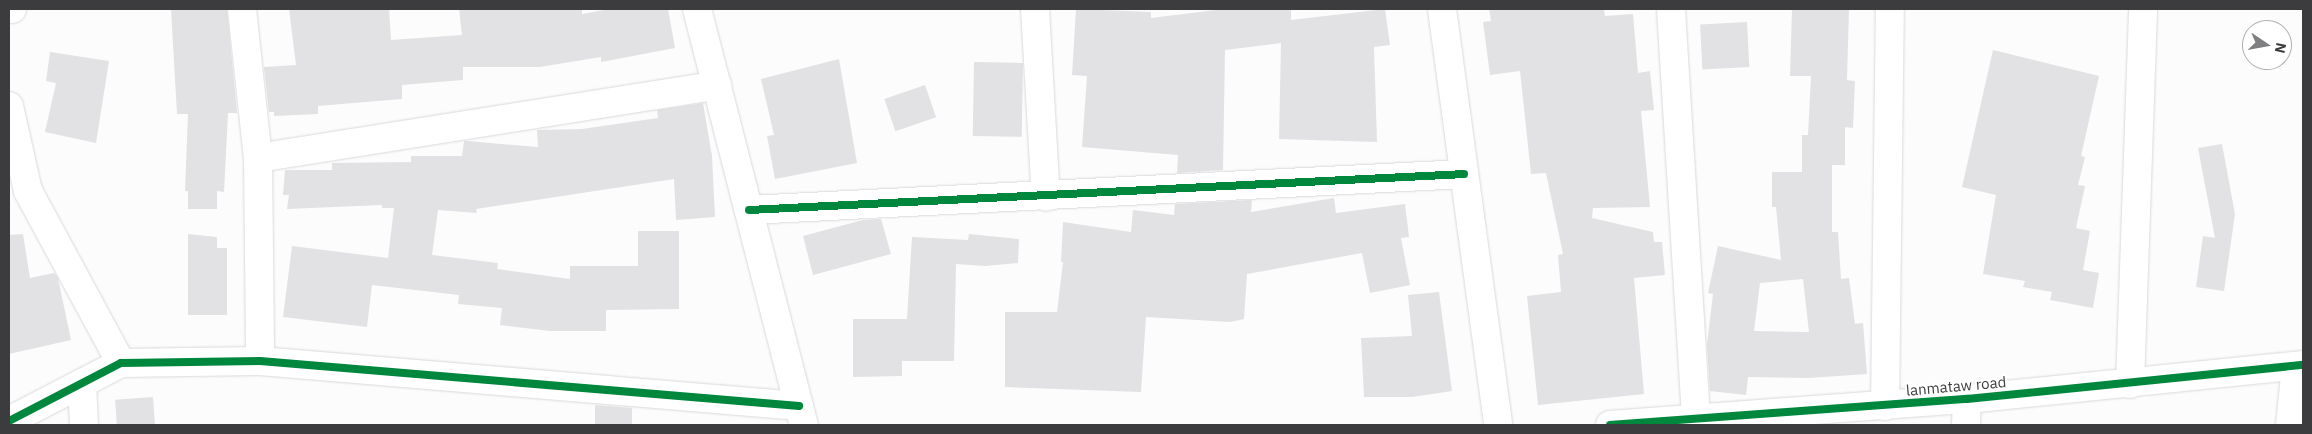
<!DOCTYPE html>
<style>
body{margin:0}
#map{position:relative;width:2312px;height:434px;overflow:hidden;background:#fcfcfd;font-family:"IBM Plex Sans",sans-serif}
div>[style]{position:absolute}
.building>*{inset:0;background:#e2e1e3;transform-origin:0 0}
.roads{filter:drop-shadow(0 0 1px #d9d9db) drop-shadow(0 0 1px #d9d9db)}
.minor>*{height:28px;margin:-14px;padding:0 14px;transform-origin:14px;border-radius:14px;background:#fff}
.cycleway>*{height:8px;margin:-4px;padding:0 4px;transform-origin:4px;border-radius:4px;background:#00873e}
span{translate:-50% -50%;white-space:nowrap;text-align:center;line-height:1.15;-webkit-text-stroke:4px #fff;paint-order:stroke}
.street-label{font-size:15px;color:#3c3b3e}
.frame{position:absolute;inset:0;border:10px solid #3c3b3e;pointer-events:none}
.north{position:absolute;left:2242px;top:20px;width:50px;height:50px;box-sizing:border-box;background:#fff;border:1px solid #b1b1b2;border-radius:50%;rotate:102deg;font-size:14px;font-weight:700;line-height:20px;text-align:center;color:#3c3b3e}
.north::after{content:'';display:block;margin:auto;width:18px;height:22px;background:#7f7f81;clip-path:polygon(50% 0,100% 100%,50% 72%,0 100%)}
</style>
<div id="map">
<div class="building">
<div style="clip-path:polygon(171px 9px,227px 9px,237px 113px,228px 113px,224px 192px,217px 191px,217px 209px,188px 209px,188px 191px,185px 191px,188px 114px,177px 114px)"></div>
<div style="clip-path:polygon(289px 9px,389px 9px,391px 40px,462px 35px,459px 9px,582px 9px,582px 14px,610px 9px,668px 9px,675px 48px,601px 62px,601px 57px,540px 67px,463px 67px,463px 80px,402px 85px,402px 99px,318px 106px,318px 114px,274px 116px,274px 112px,269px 112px,264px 67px,296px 65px)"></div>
<div style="clip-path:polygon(1076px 9px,1151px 12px,1151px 18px,1224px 9px,1291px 9px,1291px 20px,1385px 9px,1390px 45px,1374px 47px,1377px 142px,1279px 139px,1281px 43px,1225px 50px,1223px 170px,1177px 173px,1178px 155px,1082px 147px,1087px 76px,1072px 75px)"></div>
<div style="clip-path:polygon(1489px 9px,1604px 9px,1605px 16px,1633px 14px,1638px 73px,1650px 71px,1654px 110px,1641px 111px,1650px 207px,1593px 208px,1592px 218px,1653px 232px,1654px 242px,1662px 242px,1665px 275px,1634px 278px,1644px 394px,1538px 405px,1527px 296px,1561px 292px,1558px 255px,1563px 254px,1546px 173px,1531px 174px,1520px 71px,1490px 75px,1483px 22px,1491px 21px)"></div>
<div style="clip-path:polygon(evenodd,1792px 9px,1849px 9px,1847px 80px,1855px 81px,1853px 128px,1845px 127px,1845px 165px,1832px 165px,1832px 232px,1838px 232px,1841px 279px,1849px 278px,1855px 324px,1863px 323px,1867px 374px,1808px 378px,1748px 377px,1746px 395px,1710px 391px,1707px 345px,1713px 294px,1708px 293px,1718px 246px,1781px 260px,1776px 207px,1772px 207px,1772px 172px,1802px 172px,1802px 135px,1808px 135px,1811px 76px,1790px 76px,1792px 9px,1803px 279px,1809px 332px,1754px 331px,1760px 283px,1803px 279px)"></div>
<div style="left:1747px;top:22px;width:45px;height:47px;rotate:87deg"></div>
<div style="clip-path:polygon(1993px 50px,2099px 76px,2081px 156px,2085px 157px,2078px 185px,2085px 186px,2076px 228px,2090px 231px,2083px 270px,2099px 273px,2093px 308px,2050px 300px,2052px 292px,2023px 287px,2025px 281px,1983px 274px,1996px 195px,1962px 187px)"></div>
<div style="clip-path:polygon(50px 52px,109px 61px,96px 143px,45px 132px,56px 83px,46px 81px)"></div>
<div style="clip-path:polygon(839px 59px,857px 163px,775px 179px,767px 136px,774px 135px,761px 79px)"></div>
<div style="left:974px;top:62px;width:49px;height:74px;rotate:1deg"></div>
<div style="left:925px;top:85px;width:34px;height:43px;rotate:71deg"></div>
<div style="clip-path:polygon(703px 103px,712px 156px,715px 217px,676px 220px,674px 179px,476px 209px,477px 213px,438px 210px,432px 255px,498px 263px,497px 269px,570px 279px,570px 266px,638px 266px,638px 231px,679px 231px,679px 309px,606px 310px,606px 331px,550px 331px,500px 325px,502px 308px,458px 304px,459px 295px,372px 285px,367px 327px,283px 317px,292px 246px,388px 258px,394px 208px,382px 208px,382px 205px,287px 209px,289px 195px,283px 195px,285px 170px,332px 170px,332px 163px,411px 162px,411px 156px,462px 156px,464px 141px,467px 141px,538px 147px,537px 130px,582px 129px,658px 118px,657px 110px)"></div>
<div style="clip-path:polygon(2222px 144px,2235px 214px,2224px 291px,2196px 287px,2203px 236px,2215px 238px,2198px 148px)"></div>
<div style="clip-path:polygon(1334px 198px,1336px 213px,1405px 204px,1409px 237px,1401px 238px,1410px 285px,1370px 293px,1362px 253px,1247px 274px,1244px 319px,1230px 322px,1146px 317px,1141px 392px,1005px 387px,1005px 312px,1057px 312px,1063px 262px,1061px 262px,1063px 222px,1131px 232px,1133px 210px,1174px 215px,1175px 204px,1252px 200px,1251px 212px)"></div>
<div style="clip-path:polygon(881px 219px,891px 254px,813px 275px,803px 236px,863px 220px)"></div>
<div style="clip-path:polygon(23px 234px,30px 278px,54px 273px,58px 278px,71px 340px,9px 354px,9px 235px)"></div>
<div style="clip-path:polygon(188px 234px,217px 237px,217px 248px,227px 248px,227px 315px,188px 315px)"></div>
<div style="clip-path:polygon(969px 234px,1019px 239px,1018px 263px,985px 266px,956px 264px,954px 361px,902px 361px,902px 376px,853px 377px,853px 319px,907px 319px,912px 237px,968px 240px)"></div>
<div style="clip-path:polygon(1439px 292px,1452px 391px,1412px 397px,1364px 397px,1361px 338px,1412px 336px,1408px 295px)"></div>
<div style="left:153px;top:397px;width:28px;height:38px;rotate:86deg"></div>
<div style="clip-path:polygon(595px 405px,632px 408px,632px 425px,595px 425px)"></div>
</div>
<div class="roads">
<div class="minor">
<div style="left:9px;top:9px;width:3px"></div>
<div style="left:242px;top:9px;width:150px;rotate:83.9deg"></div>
<div style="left:258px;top:158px;width:203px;rotate:89.4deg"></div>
<div style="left:697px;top:9px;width:430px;rotate:75.6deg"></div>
<div style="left:1035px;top:9px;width:188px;rotate:86.7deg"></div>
<div style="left:1442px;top:9px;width:420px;rotate:82.3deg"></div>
<div style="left:1671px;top:9px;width:411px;rotate:86.5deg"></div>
<div style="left:9px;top:106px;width:87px;rotate:77.4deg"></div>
<div style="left:28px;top:191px;width:196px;rotate:61.6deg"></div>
<div style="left:258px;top:158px;width:465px;rotate:-9deg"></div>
<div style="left:749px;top:210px;width:716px;rotate:-2.88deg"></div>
<div style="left:82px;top:383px;width:42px;rotate:87.3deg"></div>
<div style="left:2130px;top:384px;width:375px;rotate:-88deg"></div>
<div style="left:1885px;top:406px;width:397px;rotate:-89.3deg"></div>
<div style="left:9px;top:421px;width:126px;rotate:-27.4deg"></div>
<div style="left:121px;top:363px;width:139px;rotate:-0.8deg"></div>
<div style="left:260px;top:361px;width:541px;rotate:4.77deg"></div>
<div style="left:1610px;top:425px;width:358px;rotate:-4.2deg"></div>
<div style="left:1967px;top:399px;width:338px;rotate:-5.8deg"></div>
<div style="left:1966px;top:425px;width:26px;rotate:-88deg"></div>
<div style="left:2290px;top:425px;width:59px;rotate:-84.2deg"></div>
</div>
</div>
<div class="cycleway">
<div style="left:749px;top:210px;width:716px;rotate:-2.88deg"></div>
<div style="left:9px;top:421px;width:126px;rotate:-27.4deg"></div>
<div style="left:121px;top:363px;width:139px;rotate:-0.8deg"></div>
<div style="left:260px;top:361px;width:541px;rotate:4.77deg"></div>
<div style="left:1610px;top:425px;width:358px;rotate:-4.2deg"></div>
<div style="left:1967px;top:399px;width:338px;rotate:-5.8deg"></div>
</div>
<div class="street-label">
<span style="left:1956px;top:386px;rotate:-5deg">lanmataw road</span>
</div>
<div class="frame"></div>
<div class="north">N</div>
</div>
